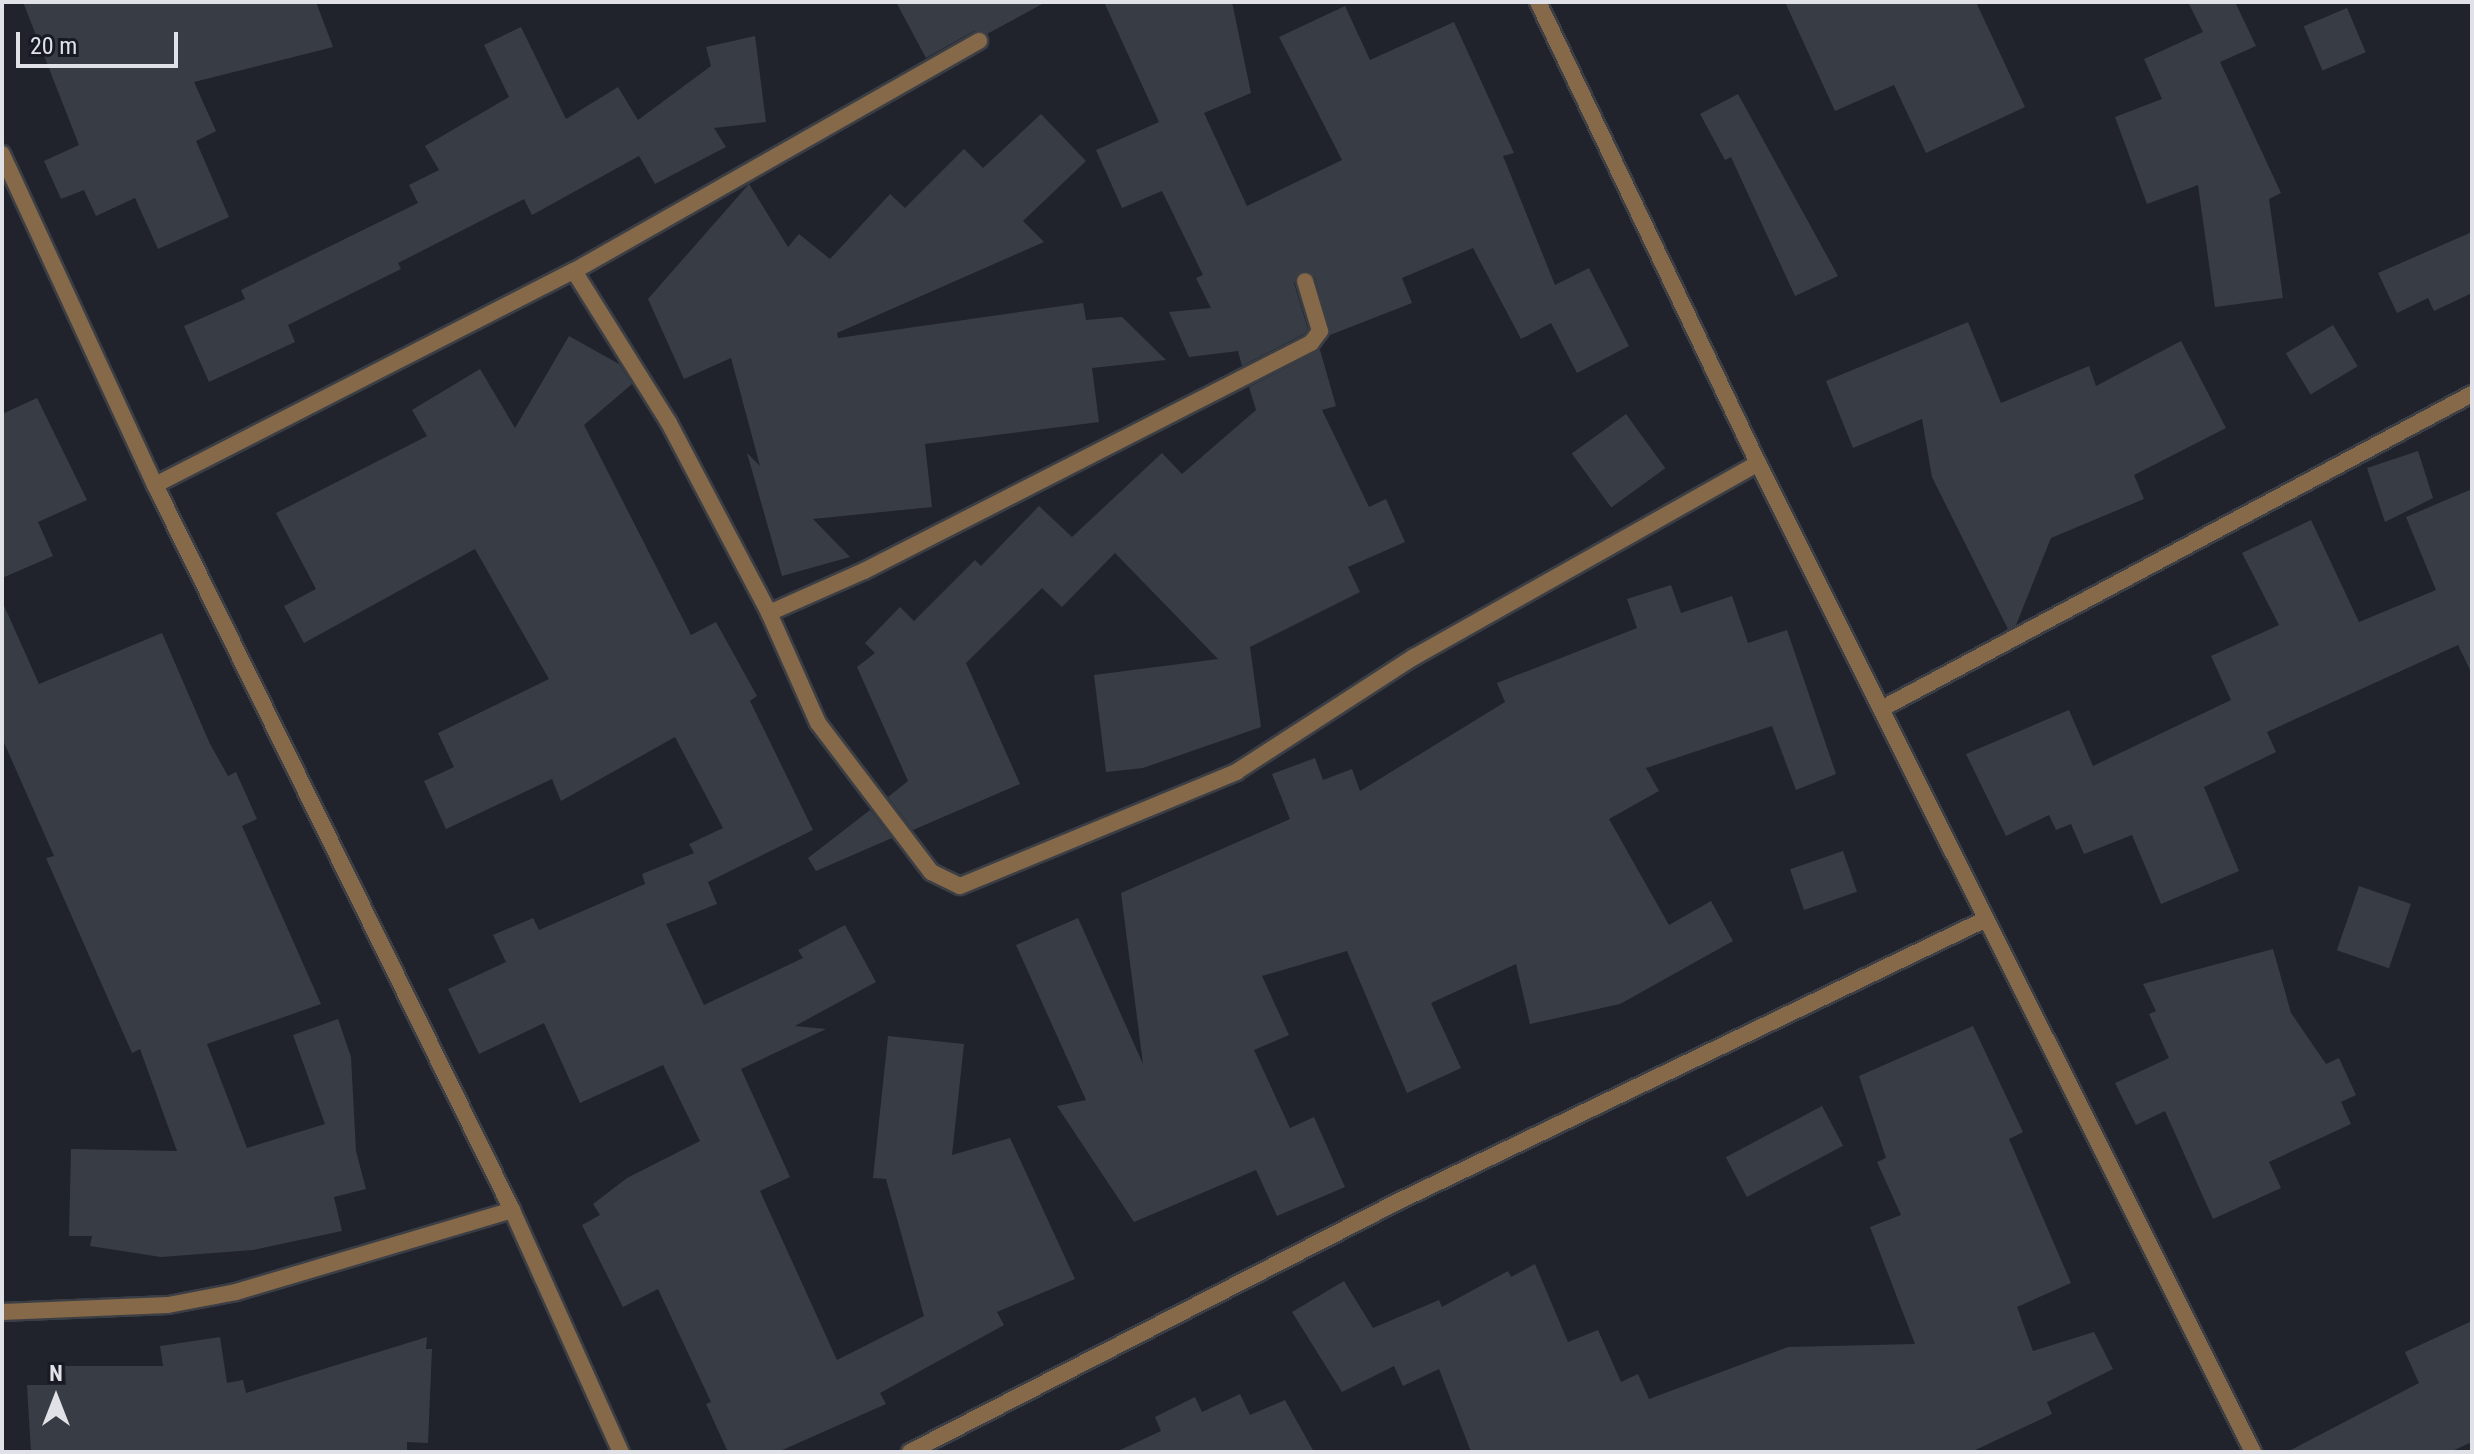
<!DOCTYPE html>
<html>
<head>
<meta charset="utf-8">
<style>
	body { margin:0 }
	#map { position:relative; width:2474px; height:1454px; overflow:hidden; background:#20232b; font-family:"Roboto Condensed",sans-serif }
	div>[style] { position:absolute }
	.building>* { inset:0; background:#383c44; transform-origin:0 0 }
	.roads { filter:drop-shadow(2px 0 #3b3e45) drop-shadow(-2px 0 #3b3e45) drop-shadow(0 2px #3b3e45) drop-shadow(0 -2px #3b3e45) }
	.street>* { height:16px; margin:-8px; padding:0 8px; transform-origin:8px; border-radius:8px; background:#856949 }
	span { translate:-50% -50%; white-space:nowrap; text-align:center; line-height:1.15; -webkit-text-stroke:6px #171a22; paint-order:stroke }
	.frame { position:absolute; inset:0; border:4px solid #e0e2e8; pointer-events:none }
	.north { position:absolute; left:16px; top:1358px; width:80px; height:80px; -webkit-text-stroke:6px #171a22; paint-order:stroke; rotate:0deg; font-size:22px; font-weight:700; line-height:32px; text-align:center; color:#e0e2e8 }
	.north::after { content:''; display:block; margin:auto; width:28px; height:36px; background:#e0e2e8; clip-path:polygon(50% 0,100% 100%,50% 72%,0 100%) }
	.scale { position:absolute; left:16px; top:32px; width:162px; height:36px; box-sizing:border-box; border:4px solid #e0e2e8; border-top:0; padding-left:10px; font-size:24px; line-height:28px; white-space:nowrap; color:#e0e2e8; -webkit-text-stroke:6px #171a22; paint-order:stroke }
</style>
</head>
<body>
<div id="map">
	<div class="building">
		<i style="clip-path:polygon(23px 2px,316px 2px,333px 47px,194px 82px,216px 131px,196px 141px,229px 217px,158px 249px,135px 198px,96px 216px,84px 190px,61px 199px,44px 161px,79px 145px)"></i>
		<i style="clip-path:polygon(896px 2px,1046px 2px,987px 34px,974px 31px,926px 58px)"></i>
		<i style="clip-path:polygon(1104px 2px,1232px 2px,1251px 93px,1204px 113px,1247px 206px,1342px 160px,1279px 37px,1345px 6px,1370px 60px,1454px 22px,1514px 153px,1503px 156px,1555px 285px,1589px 268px,1629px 346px,1577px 373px,1551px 323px,1521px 339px,1473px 248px,1402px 278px,1412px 303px,1330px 335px,1315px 277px,1301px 271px,1294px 283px,1308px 329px,1304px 334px,1242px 366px,1238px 351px,1189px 357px,1169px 312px,1211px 308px,1196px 278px,1203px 275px,1162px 191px,1122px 208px,1096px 150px,1159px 122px)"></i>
		<i style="clip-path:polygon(1785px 2px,1976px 2px,2025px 107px,1926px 153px,1894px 85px,1835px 111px)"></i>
		<i style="clip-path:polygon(2188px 2px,2235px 2px,2256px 46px,2220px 62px,2281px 193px,2269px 199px,2283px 298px,2215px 307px,2198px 185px,2147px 204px,2115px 117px,2162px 99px,2144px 59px,2203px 32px)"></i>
		<i style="left:2347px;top:8px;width:48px;height:47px;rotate:67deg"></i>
		<i style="clip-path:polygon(521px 27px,566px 119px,618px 87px,638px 120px,711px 66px,706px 47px,755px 36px,766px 122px,714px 128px,726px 147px,655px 184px,639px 156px,532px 215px,524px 199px,398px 263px,401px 269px,288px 325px,295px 342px,209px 382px,184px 326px,245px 299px,241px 290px,418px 203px,409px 185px,439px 170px,425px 146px,509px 97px,484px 45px)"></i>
		<i style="clip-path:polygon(1738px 94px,1838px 276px,1795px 296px,1731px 157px,1725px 160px,1700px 114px)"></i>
		<i style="clip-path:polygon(1041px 114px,1086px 161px,1023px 221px,1044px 242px,837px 333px,838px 338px,1083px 303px,1086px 320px,1122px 317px,1166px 360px,1092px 368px,1099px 422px,925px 444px,932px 507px,813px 519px,850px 557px,782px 576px,747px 453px,760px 466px,731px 358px,684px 379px,648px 299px,749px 184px,788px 247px,799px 234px,830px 259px,890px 194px,905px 208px,964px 149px,983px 168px)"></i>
		<i style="clip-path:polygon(2472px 232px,2472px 293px,2434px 311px,2428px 298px,2397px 313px,2378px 273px)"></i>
		<i style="clip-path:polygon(1968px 322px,2001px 403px,2089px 366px,2096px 386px,2181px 341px,2226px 428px,2134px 475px,2144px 499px,2051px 538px,2016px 625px,2008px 629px,1932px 477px,1922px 419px,1853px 448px,1826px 381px)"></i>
		<i style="left:2333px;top:325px;width:48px;height:55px;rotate:59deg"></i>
		<i style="clip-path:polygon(569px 336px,619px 364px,632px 384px,584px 425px,691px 635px,716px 622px,757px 696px,750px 701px,813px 830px,708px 882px,717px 904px,666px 924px,704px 1005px,803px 958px,798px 950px,845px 925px,876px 982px,795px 1026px,826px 1029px,741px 1069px,790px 1177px,760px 1191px,837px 1360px,924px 1316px,886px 1179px,873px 1178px,888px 1036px,964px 1044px,952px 1155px,1010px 1138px,1075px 1279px,997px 1312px,1004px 1325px,880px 1393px,886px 1404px,778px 1452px,728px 1452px,706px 1404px,711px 1402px,658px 1289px,623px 1307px,582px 1225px,600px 1215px,593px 1204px,627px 1178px,700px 1141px,663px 1065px,580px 1103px,544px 1023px,479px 1054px,448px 989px,506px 962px,493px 935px,533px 918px,539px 930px,645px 884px,642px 874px,694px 853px,689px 844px,723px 828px,675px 737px,561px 801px,552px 779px,446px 829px,424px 781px,454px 767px,438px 733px,549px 679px,475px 549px,304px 643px,284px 606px,316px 589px,276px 513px,427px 436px,412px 410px,480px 369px,515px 428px)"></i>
		<i style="clip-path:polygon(1320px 350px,1336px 406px,1322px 410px,1369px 507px,1386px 499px,1405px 542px,1348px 567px,1360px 592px,1250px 647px,1261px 727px,1143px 768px,1106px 772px,1094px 675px,1218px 659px,1115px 553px,1062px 607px,1042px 588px,966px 663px,1020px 784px,913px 830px,888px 797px,908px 781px,857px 667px,875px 653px,865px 643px,900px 607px,914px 621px,975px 560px,981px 566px,1039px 506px,1072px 537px,1162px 453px,1182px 474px,1256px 410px,1249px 387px)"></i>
		<i style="clip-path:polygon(37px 398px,87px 500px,38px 522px,53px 556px,2px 578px,2px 414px)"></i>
		<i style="left:1626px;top:414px;width:67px;height:67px;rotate:54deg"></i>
		<i style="clip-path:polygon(2418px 451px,2433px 498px,2385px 522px,2367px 468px)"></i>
		<i style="clip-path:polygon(2472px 489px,2472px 674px,2458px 645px,2267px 732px,2276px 752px,2204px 787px,2239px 871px,2161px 904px,2132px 835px,2084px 854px,2071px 824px,2056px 830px,2049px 815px,2006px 836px,1966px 754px,2069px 710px,2093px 766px,2231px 700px,2211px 656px,2279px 625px,2242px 553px,2311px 520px,2359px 622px,2436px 590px,2406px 517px)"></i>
		<i style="clip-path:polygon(1671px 585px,1681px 613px,1732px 596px,1748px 643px,1787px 630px,1836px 774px,1796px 790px,1772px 726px,1646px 768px,1659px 791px,1609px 819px,1669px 925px,1711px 901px,1733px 941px,1620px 1004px,1530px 1024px,1516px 964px,1431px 1003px,1461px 1068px,1407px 1093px,1347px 951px,1262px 976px,1289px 1035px,1254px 1050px,1290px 1128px,1314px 1117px,1345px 1187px,1277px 1216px,1256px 1170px,1134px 1222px,1057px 1106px,1086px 1100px,1016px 945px,1078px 918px,1143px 1064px,1121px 893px,1290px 819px,1272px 774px,1315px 758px,1323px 780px,1352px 769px,1360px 791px,1505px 702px,1497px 683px,1637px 628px,1627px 599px)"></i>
		<i style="clip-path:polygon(2px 601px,39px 684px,162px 633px,210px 744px,228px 776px,236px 772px,257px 819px,242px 826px,321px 1004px,207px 1044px,247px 1148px,325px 1124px,293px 1035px,338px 1019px,351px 1057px,356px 1151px,366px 1189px,334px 1197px,342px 1231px,253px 1250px,161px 1257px,90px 1246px,92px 1236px,69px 1236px,71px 1149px,177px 1151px,140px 1049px,132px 1053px,46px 858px,54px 856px,2px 738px)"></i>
		<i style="clip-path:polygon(870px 810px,892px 838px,816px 871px,808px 858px)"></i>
		<i style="left:1843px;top:851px;width:43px;height:56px;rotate:71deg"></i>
		<i style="left:2359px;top:886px;width:55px;height:68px;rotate:19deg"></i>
		<i style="clip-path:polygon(2273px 949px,2291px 1013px,2326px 1064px,2339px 1058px,2356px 1095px,2341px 1102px,2351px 1124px,2269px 1162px,2281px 1188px,2213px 1219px,2165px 1111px,2136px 1125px,2115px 1083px,2169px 1058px,2149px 1014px,2156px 1011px,2143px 984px)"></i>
		<i style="clip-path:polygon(1973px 1026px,2023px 1132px,2009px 1139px,2071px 1283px,2017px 1307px,2033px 1351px,2094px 1332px,2113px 1369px,2047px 1402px,2052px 1414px,1971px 1452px,1471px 1452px,1439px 1369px,1403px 1386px,1394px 1366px,1342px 1392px,1292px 1312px,1344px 1281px,1373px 1328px,1439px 1300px,1442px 1307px,1508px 1271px,1511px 1277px,1535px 1264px,1568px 1342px,1598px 1330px,1621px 1382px,1638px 1374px,1649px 1399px,1788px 1347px,1915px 1344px,1870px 1227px,1901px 1215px,1877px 1162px,1886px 1158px,1859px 1076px)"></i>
		<i style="left:1822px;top:1106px;width:45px;height:109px;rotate:62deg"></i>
		<i style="clip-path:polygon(2472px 1321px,2472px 1442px,2450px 1452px,2287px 1452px,2419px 1383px,2405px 1352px)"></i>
		<i style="clip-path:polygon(220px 1337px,227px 1383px,243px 1380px,246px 1393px,427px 1337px,426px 1349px,432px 1349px,428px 1443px,407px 1442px,407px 1452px,31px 1452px,27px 1385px,66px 1385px,65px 1366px,163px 1366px,160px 1346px)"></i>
		<i style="clip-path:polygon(1240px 1394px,1250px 1415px,1285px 1400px,1314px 1452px,1116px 1452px,1161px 1431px,1155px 1417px,1195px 1397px,1202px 1412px)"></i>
	</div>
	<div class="roads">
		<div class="street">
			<i style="left:1538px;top:2px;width:511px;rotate:64.49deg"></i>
			<i style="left:1758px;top:463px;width:1106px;rotate:63.41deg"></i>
			<i style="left:2px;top:154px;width:365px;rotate:65.2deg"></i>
			<i style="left:155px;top:485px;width:808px;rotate:63.78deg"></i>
			<i style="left:512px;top:1210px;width:265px;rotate:65.8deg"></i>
			<i style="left:574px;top:271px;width:179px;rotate:58deg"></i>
			<i style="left:669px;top:423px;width:215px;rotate:62.2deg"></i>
			<i style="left:769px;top:613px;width:120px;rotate:66deg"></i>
			<i style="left:818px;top:723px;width:187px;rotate:52.8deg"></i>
			<i style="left:931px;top:872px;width:32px;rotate:26deg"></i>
			<i style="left:960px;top:886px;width:299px;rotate:-22.4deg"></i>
			<i style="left:1236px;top:772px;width:212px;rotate:-32.9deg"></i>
			<i style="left:1414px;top:657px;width:395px;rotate:-29.4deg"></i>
			<i style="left:155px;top:485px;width:470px;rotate:-27.1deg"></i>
			<i style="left:574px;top:271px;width:466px;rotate:-29.6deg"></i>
			<i style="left:769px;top:613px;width:104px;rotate:-23.9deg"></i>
			<i style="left:864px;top:571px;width:502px;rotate:-27.02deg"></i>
			<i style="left:1311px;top:343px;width:15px;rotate:-53deg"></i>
			<i style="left:1320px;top:331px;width:52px;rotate:-106.7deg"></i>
			<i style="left:1881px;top:709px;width:670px;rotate:-28.06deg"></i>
			<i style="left:2px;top:1312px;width:166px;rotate:-2.4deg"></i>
			<i style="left:168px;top:1305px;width:69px;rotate:-10.8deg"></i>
			<i style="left:236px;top:1292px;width:288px;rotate:-16.5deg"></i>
			<i style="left:910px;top:1452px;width:547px;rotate:-27.17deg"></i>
			<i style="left:1397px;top:1202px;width:651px;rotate:-25.66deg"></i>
		</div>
	</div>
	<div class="frame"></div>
	<div class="north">N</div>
	<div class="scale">20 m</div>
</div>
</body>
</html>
